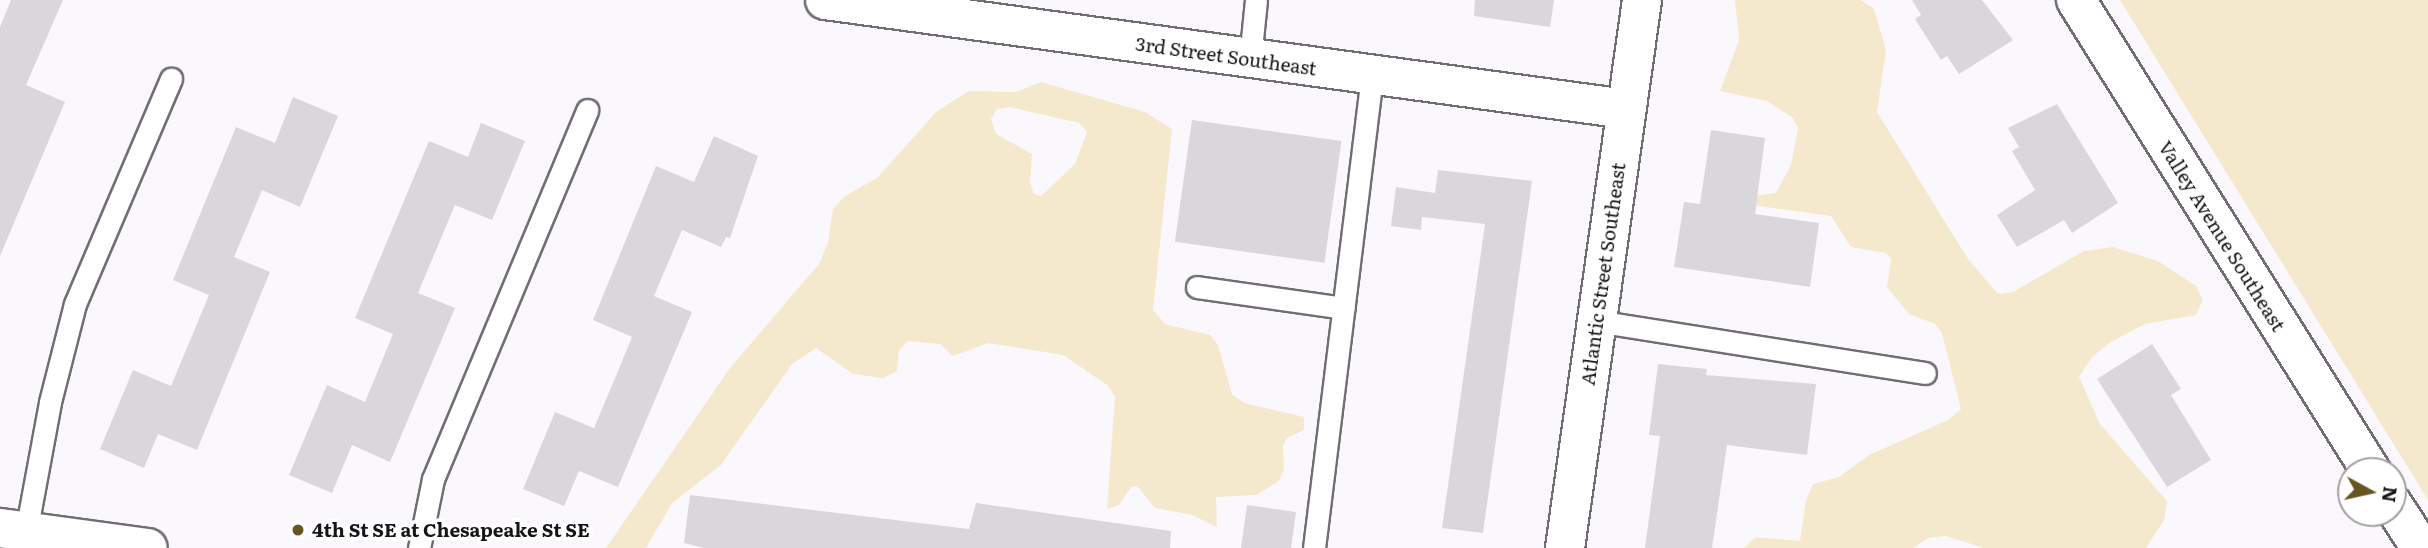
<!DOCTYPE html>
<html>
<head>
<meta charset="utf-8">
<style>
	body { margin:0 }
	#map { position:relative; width:2428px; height:548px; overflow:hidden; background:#fbf8fd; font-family:Literata,serif }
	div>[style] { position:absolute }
	.green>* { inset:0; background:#f4e9cc }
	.building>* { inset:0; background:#d9d7dc; transform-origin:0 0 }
	.roads { filter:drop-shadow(2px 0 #706e73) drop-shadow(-2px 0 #706e73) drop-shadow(0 2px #706e73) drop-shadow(0 -2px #706e73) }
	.lane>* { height:21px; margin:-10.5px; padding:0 10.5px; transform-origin:10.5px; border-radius:10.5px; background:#fff }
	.street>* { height:38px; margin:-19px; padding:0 19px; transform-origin:19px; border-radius:19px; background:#fff }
	.secondary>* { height:38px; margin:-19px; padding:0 19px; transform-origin:19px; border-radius:19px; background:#fff }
	.dots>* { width:19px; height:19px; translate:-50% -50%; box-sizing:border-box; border:4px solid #fff; border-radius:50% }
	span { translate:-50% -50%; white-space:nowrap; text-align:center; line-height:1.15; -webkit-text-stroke:7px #fff; paint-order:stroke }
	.street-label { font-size:19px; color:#151416 }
	.poi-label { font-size:19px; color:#151416; font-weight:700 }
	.left { translate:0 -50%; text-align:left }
	.north { position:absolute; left:2337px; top:457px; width:70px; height:70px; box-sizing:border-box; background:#fff; border:2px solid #a1a1a2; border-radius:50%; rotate:98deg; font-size:19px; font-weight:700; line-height:28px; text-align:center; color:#151416 }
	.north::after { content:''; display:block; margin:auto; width:24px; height:32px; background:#675522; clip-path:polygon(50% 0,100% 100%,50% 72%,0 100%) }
</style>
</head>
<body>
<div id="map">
	<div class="green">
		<i style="clip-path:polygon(1735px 0,1861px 0,1874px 9px,1886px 50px,1877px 112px,1968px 259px,1998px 294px,2013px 292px,2084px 251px,2113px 247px,2158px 261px,2196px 286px,2203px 300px,2196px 315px,2145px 324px,2111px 342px,2092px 357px,2079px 377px,2100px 424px,2167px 501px,2164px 520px,2146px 548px,1984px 548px,1946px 536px,1928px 538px,1913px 548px,1744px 548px,1756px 537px,1800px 541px,1806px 500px,1813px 484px,1839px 477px,1869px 455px,1948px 420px,1961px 409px,1942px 333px,1935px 324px,1909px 314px,1887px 287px,1891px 259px,1886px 253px,1851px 247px,1831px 216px,1752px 205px,1752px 199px,1759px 195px,1776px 193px,1791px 165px,1798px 128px,1793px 118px,1767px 101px,1720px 91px,1739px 40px)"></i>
		<i style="clip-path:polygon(2120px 0,2428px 0,2428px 500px)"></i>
		<i style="clip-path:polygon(evenodd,1041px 82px,1145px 112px,1172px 129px,1153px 310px,1165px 324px,1210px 335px,1218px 345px,1232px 394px,1244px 403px,1304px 417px,1304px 430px,1287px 438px,1283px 446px,1284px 470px,1278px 482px,1256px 495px,1216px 497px,1217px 527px,1192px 515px,1155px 508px,1137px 486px,1131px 487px,1119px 505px,1107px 509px,1115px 396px,1107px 385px,1063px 355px,988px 343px,953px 356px,940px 344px,908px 341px,899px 350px,897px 371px,883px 378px,853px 374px,816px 348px,792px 364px,721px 465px,672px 503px,646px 548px,606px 548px,730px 368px,819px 264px,828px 243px,833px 209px,845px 196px,877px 178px,937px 111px,969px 91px,1016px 92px,1041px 82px,1009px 107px,1079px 123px,1087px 132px,1075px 164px,1041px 196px,1034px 194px,1030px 183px,1032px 154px,996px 134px,991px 119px,997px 109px,1009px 107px)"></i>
	</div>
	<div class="building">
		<i style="clip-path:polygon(11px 0,63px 0,26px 85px,65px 102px,0 256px,0 27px)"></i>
		<i style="clip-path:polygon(1475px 0,1554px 0,1550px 27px,1474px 16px)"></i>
		<i style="clip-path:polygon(1912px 0,1982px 0,2013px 40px,1959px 74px,1947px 56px,1941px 60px,1915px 19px,1921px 15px)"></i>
		<i style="clip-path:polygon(293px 97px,338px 116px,300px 207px,262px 190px,248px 224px,234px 257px,270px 272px,197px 450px,158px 434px,144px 468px,100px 449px,133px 370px,171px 386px,209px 295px,173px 280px,236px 127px,275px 143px)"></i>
		<i style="clip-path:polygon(2057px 104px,2118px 203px,2072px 233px,2064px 220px,2017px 247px,1997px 215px,2035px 190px,2012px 151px,2019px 147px,2008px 128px)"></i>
		<i style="left:1192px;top:120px;width:151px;height:123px;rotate:8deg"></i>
		<i style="clip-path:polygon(481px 123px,525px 141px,492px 220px,455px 205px,418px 293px,455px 308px,390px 462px,352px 445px,332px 493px,289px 475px,327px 385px,365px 402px,393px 334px,355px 318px,429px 141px,468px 157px)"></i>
		<i style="clip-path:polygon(1711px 130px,1765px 138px,1755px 214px,1819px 223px,1810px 287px,1674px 267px,1684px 202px,1700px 204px)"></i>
		<i style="clip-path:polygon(714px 136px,758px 156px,730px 238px,726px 237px,721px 247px,682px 230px,654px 296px,692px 312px,618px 487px,579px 471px,564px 506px,523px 489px,555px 412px,594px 428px,613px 383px,632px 337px,593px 320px,656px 166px,694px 182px)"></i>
		<i style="clip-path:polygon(1438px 170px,1532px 181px,1483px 533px,1442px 528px,1485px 224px,1422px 217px,1421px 230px,1391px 226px,1396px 187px,1435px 193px)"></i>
		<i style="clip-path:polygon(2152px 344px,2181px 389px,2171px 395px,2211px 460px,2167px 487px,2097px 379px)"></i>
		<i style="clip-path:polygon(1658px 364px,1707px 369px,1706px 375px,1816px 384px,1807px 455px,1727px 445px,1712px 548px,1645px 548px,1660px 436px,1649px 435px)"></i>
		<i style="clip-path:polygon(690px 495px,969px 529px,976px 503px,1171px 531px,1170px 548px,704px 548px,684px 543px)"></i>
		<i style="clip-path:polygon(1247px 505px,1296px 512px,1291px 548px,1241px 548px)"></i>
	</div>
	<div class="roads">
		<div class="lane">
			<i style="left:1250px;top:59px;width:59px;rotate:-84.2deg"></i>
			<i style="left:1197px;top:287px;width:148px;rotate:8.1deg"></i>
			<i style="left:1596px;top:321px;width:333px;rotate:9deg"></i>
			<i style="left:26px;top:532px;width:132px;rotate:-79.5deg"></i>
			<i style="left:50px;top:402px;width:101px;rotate:-75.7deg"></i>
			<i style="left:75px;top:304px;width:245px;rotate:-66.9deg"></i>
			<i style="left:419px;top:548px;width:70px;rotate:-78.5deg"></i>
			<i style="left:433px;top:479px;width:400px;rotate:-67.3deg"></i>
			<i style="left:1314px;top:548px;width:476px;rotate:-83deg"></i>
		</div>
		<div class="street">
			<i style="left:825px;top:0;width:808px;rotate:7.75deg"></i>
		</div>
		<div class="secondary">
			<i style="left:2076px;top:0;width:556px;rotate:57.94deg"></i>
			<i style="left:2393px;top:505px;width:51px;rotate:56.9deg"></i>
			<i style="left:0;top:528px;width:149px;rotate:7.7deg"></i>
			<i style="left:1565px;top:548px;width:553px;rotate:-82deg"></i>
		</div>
	</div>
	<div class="dots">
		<i style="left:298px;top:530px;background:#675522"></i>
	</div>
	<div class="street-label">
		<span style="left:1226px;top:56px;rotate:8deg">3rd Street Southeast</span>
		<span style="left:2222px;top:236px;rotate:58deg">Valley Avenue Southeast</span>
		<span style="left:1603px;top:274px;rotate:-82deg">Atlantic Street Southeast</span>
	</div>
	<div class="poi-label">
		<span class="left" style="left:312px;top:530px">4th St SE at Chesapeake St SE</span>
	</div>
	<div class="north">N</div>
</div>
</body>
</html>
